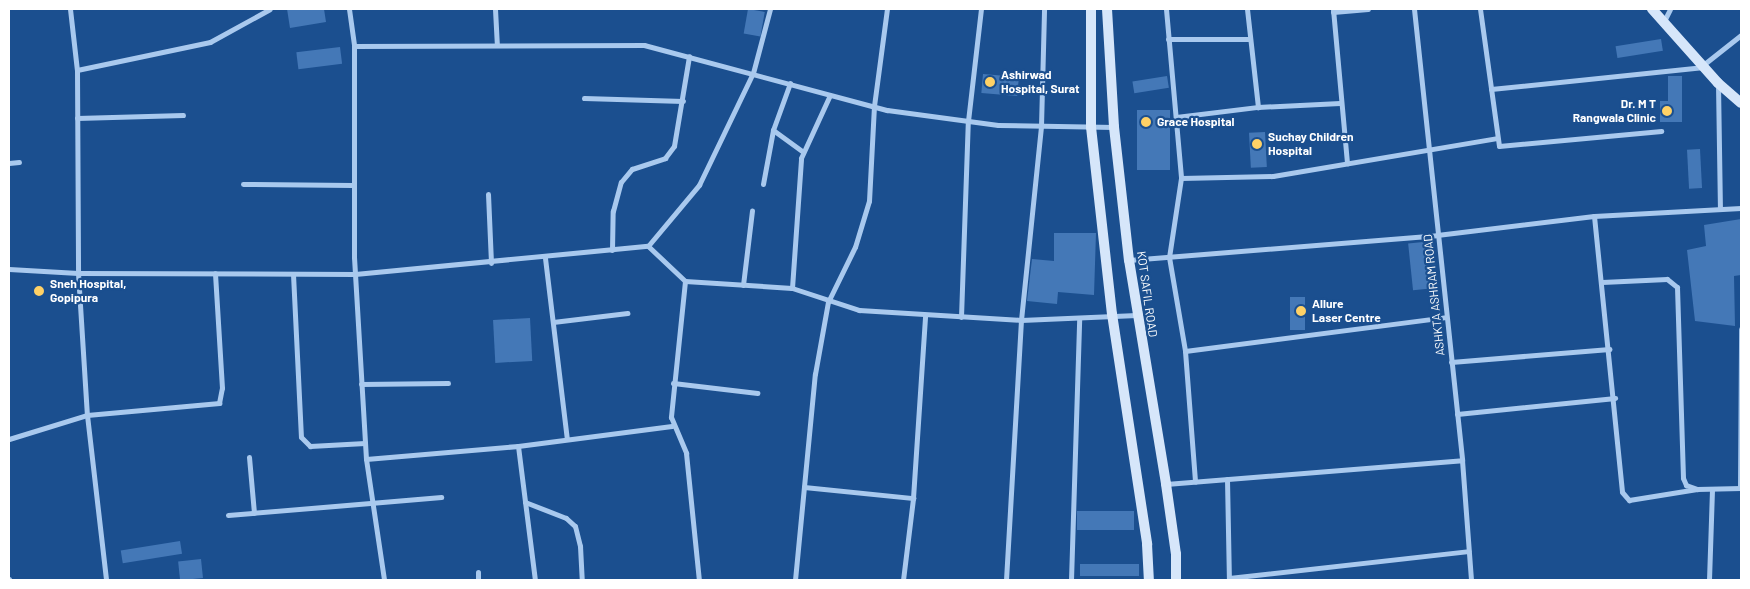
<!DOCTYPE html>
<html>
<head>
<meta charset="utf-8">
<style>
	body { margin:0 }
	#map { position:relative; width:1750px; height:589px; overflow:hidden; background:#1b4f8f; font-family:Barlow,sans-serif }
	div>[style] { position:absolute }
	.building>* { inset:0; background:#4478b7; transform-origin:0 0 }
	.street>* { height:5px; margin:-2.5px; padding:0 2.5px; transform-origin:2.5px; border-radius:2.5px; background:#a9c9ee }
	.secondary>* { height:10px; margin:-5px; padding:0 5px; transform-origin:5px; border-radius:5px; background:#d6e6fa }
	.dots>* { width:14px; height:14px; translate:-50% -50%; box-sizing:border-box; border:2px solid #1b4f8f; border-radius:50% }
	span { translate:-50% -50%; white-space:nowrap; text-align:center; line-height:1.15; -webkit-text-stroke:4.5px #1b4f8f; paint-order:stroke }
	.poi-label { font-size:12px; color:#fff; font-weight:700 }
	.left { translate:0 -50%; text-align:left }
	.right { translate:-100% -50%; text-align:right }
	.street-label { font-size:12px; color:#fff }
	.frame { position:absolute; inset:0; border:10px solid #fff; pointer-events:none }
</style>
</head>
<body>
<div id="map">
	<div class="building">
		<i style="clip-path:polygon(287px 9px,324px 9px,326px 22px,290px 28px)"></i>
		<i style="left:748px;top:9px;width:17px;height:25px;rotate:10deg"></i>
		<i style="left:1661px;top:39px;width:12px;height:46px;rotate:81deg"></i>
		<i style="left:340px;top:47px;width:17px;height:44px;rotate:83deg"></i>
		<i style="left:983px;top:74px;width:36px;height:19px;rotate:5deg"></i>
		<i style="left:1167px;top:76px;width:12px;height:35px;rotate:81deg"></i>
		<i style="clip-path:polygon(1668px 76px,1682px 76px,1682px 122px,1660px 122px,1660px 101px,1668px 101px)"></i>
		<i style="left:1137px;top:110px;width:33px;height:60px"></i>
		<i style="left:1265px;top:132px;width:35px;height:16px;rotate:87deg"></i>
		<i style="left:1700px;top:149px;width:39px;height:13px;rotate:87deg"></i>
		<i style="clip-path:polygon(1741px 219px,1741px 275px,1734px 276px,1735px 326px,1695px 321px,1687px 250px,1706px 246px,1704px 225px)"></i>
		<i style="clip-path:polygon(1054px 233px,1096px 233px,1094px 295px,1058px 292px,1057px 304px,1027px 301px,1032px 259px,1054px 261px)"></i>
		<i style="left:1433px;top:241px;width:47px;height:25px;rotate:84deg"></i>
		<i style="left:1290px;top:297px;width:15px;height:33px"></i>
		<i style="left:530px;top:318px;width:43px;height:37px;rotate:87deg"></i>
		<i style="left:1134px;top:511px;width:19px;height:57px;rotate:90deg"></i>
		<i style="left:180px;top:541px;width:13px;height:60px;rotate:81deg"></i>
		<i style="left:201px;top:559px;width:19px;height:23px;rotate:84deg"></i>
		<i style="left:1080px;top:564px;width:59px;height:12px"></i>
	</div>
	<div class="street">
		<i style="left:70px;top:9px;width:61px;rotate:83.5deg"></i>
		<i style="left:77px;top:70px;width:203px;rotate:89.7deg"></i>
		<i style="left:78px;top:273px;width:142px;rotate:86.4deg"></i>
		<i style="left:87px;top:415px;width:166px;rotate:83.4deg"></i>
		<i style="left:349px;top:9px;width:37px;rotate:82deg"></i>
		<i style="left:354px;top:46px;width:211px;rotate:90deg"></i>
		<i style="left:354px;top:257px;width:202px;rotate:86.6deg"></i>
		<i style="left:366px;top:459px;width:122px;rotate:81.5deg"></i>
		<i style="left:495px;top:9px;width:35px;rotate:87deg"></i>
		<i style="left:1166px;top:9px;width:170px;rotate:84.9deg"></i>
		<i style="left:1181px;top:178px;width:80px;rotate:98.6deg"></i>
		<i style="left:1169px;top:257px;width:95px;rotate:80.3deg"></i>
		<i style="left:1185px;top:351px;width:131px;rotate:85.6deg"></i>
		<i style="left:1247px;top:9px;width:99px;rotate:83.6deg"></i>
		<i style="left:1333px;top:9px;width:155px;rotate:84.8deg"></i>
		<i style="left:1414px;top:9px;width:454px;rotate:83.9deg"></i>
		<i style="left:1462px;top:460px;width:120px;rotate:85.7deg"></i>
		<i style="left:1480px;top:9px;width:138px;rotate:82.1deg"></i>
		<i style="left:1499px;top:146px;width:163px;rotate:-5.3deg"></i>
		<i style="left:1333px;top:12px;width:35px;rotate:-5deg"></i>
		<i style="left:1664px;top:21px;width:13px;rotate:-63deg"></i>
		<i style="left:1168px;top:39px;width:82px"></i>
		<i style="left:354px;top:46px;width:290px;rotate:-0.2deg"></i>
		<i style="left:644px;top:45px;width:252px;rotate:15deg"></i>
		<i style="left:887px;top:110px;width:112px;rotate:7.7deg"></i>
		<i style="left:998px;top:125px;width:116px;rotate:1deg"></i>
		<i style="left:1703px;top:65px;width:48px;rotate:-38.3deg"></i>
		<i style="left:77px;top:70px;width:136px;rotate:-11.9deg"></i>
		<i style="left:210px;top:42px;width:68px;rotate:-28.8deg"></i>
		<i style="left:1718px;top:84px;width:125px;rotate:89.1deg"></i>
		<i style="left:1491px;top:89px;width:214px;rotate:-5.9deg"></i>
		<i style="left:584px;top:98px;width:99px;rotate:1.7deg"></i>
		<i style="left:1176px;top:117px;width:83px;rotate:-7deg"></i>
		<i style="left:1258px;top:107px;width:82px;rotate:-2.8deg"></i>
		<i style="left:77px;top:118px;width:106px;rotate:-1.6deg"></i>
		<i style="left:773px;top:130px;width:37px;rotate:36deg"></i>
		<i style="left:9px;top:163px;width:10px;rotate:-6deg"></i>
		<i style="left:1181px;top:178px;width:92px;rotate:-1.2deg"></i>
		<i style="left:1273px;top:176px;width:227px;rotate:-9.6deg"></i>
		<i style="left:243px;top:184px;width:109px;rotate:0.5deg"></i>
		<i style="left:763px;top:184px;width:55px;rotate:-79.5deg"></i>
		<i style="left:773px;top:130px;width:50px;rotate:-70.1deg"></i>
		<i style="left:488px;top:194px;width:69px;rotate:87.5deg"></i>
		<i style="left:1594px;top:216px;width:277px;rotate:84.2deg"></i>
		<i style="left:1622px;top:492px;width:11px;rotate:49deg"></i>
		<i style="left:1629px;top:500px;width:69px;rotate:-9.2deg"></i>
		<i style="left:648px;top:246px;width:51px;rotate:43.4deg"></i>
		<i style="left:685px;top:281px;width:107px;rotate:3.7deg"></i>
		<i style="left:792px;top:288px;width:71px;rotate:18.2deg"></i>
		<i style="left:859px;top:310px;width:162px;rotate:3.5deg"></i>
		<i style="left:1021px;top:320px;width:116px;rotate:-2.5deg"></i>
		<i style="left:612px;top:250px;width:39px;rotate:-89deg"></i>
		<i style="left:613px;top:211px;width:30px;rotate:-75deg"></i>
		<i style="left:621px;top:182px;width:17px;rotate:-50deg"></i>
		<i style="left:632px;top:169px;width:35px;rotate:-18deg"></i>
		<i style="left:665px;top:158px;width:15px;rotate:-53deg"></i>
		<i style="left:674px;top:146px;width:91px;rotate:-80.5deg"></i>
		<i style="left:545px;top:258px;width:182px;rotate:83.1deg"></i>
		<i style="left:1129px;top:260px;width:309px;rotate:-4.6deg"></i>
		<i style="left:1437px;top:235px;width:158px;rotate:-6.9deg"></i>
		<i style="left:1594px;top:216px;width:147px;rotate:-3.1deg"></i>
		<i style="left:9px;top:269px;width:69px;rotate:3.3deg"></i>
		<i style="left:78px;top:273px;width:277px;rotate:0.2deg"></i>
		<i style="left:355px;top:274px;width:294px;rotate:-5.5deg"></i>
		<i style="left:648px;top:246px;width:80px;rotate:-50.1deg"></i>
		<i style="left:699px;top:185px;width:124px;rotate:-64.3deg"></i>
		<i style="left:753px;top:73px;width:66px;rotate:-75.1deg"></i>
		<i style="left:293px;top:274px;width:163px;rotate:87.2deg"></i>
		<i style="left:301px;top:437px;width:13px;rotate:45deg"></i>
		<i style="left:310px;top:446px;width:55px;rotate:-3.1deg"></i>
		<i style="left:685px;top:281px;width:137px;rotate:95.9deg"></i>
		<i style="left:671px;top:417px;width:39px;rotate:67deg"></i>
		<i style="left:686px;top:453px;width:128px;rotate:84.2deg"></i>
		<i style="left:1602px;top:282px;width:65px;rotate:-2.6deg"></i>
		<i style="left:1667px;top:279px;width:13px;rotate:39deg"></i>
		<i style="left:1677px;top:287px;width:191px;rotate:88.2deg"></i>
		<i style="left:1683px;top:478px;width:8px;rotate:67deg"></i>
		<i style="left:1686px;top:485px;width:12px;rotate:20deg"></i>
		<i style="left:1697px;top:489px;width:44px;rotate:-1.3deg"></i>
		<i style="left:743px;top:285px;width:75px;rotate:-83.1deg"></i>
		<i style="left:792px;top:288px;width:130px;rotate:-86deg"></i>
		<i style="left:801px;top:158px;width:69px;rotate:-65.3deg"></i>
		<i style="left:961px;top:317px;width:196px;rotate:-88deg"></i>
		<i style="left:968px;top:121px;width:113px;rotate:-83.4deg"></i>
		<i style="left:553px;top:322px;width:75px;rotate:-6.9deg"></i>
		<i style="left:1185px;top:351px;width:263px;rotate:-7.4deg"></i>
		<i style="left:1451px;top:362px;width:159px;rotate:-4.7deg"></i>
		<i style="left:673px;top:383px;width:85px;rotate:6.8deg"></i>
		<i style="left:361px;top:384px;width:87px;rotate:-0.7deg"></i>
		<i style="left:1457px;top:414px;width:159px;rotate:-5.8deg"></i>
		<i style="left:9px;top:439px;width:82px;rotate:-17.1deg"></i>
		<i style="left:87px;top:415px;width:133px;rotate:-5.2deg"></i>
		<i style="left:219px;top:403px;width:15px;rotate:-79deg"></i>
		<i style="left:222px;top:388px;width:115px;rotate:-93.5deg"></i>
		<i style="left:518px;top:446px;width:135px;rotate:82.8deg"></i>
		<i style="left:249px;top:457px;width:56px;rotate:84.9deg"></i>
		<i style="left:366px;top:459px;width:153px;rotate:-4.9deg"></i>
		<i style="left:518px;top:446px;width:155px;rotate:-7.4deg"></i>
		<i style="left:1227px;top:479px;width:101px;rotate:88.9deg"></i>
		<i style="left:1166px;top:484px;width:297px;rotate:-4.6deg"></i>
		<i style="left:804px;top:487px;width:110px;rotate:5.8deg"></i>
		<i style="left:1740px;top:488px;width:159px;rotate:-89.6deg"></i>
		<i style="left:525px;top:502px;width:44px;rotate:21.3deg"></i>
		<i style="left:566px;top:518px;width:12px;rotate:42deg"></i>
		<i style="left:575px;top:526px;width:21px;rotate:76deg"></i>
		<i style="left:580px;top:546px;width:34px;rotate:87deg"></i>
		<i style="left:228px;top:515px;width:214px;rotate:-4.8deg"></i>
		<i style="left:478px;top:572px;width:8px;rotate:90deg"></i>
		<i style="left:1229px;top:578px;width:241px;rotate:-6.4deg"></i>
		<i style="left:9px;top:579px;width:1px;rotate:90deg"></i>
		<i style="left:795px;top:580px;width:207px;rotate:-84.5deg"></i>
		<i style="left:815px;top:374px;width:73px;rotate:-79.8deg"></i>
		<i style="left:828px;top:302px;width:61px;rotate:-63.9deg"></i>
		<i style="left:855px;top:247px;width:48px;rotate:-73.1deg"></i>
		<i style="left:869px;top:201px;width:95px;rotate:-87deg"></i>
		<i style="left:874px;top:106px;width:98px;rotate:-82.4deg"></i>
		<i style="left:903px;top:580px;width:83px;rotate:-83deg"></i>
		<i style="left:913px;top:498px;width:183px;rotate:-86.2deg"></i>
		<i style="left:1006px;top:580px;width:260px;rotate:-86.7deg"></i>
		<i style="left:1021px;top:320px;width:195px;rotate:-84.1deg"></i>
		<i style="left:1041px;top:126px;width:117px;rotate:-88.5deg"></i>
		<i style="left:1071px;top:580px;width:261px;rotate:-88.2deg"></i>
		<i style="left:1709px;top:580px;width:91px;rotate:-88.1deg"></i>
	</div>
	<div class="secondary">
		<i style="left:1091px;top:9px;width:118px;rotate:90deg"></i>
		<i style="left:1091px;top:127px;width:188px;rotate:83.6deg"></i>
		<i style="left:1112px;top:314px;width:233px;rotate:81.3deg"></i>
		<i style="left:1147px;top:544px;width:36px;rotate:87deg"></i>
		<i style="left:1107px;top:9px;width:118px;rotate:86.6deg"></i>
		<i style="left:1114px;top:127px;width:134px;rotate:83.6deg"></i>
		<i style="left:1129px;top:260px;width:227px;rotate:80.6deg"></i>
		<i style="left:1166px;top:484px;width:71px;rotate:81.9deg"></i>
		<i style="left:1176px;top:554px;width:26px;rotate:90deg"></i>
		<i style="left:1652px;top:9px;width:99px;rotate:48.3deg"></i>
		<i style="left:1718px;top:83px;width:30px;rotate:41deg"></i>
	</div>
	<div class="dots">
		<i style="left:990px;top:82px;background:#ffd166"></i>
		<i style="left:1667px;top:111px;background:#ffd166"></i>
		<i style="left:1146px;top:122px;background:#ffd166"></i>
		<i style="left:1257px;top:144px;background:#ffd166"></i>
		<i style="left:39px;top:291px;background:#ffd166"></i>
		<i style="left:1301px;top:311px;background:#ffd166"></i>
	</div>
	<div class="poi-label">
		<span class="left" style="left:1001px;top:82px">Ashirwad<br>Hospital, Surat</span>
		<span class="right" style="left:1656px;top:111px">Dr. M T<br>Rangwala Clinic</span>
		<span class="left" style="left:1157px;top:122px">Grace Hospital</span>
		<span class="left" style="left:1268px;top:144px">Suchay Children<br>Hospital</span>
		<span class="left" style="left:50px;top:291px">Sneh Hospital,<br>Gopipura</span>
		<span class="left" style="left:1312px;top:311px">Allure<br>Laser Centre</span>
	</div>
	<div class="street-label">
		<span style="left:1147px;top:294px;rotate:82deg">KOT SAFIL ROAD</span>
		<span style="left:1434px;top:295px;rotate:-96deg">ASHKTA ASHRAM ROAD</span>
	</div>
	<div class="frame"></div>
</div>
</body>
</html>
